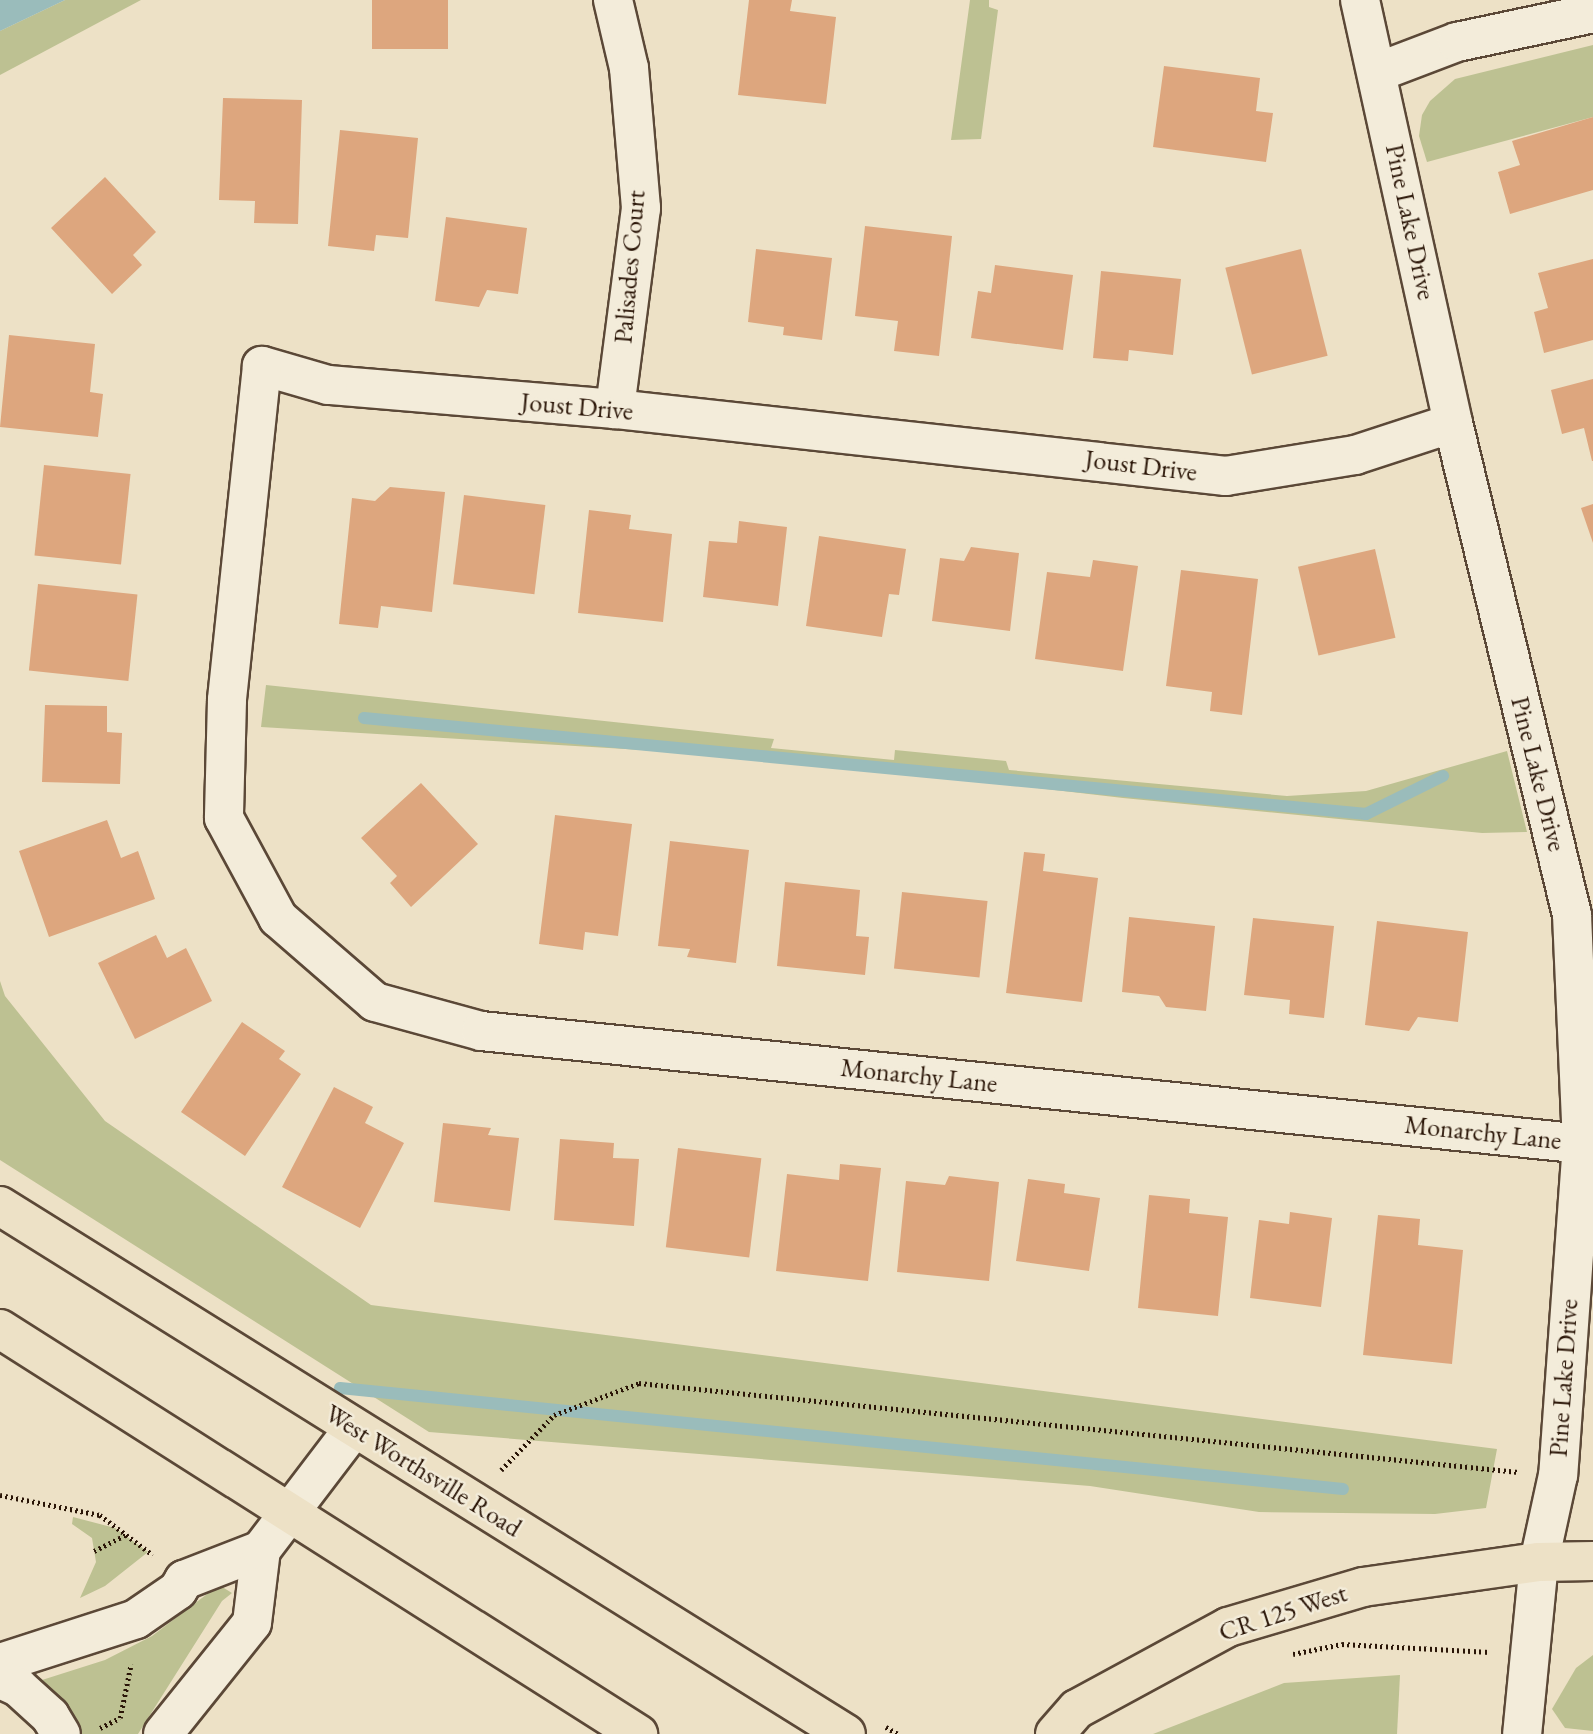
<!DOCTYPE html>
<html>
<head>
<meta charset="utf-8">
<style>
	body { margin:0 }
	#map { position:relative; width:1593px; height:1734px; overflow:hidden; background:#ede1c6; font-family:"EB Garamond",serif }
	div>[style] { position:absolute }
	.green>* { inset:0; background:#bdc192 }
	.water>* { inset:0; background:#9abcbb }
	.stream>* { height:12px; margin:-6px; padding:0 6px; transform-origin:6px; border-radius:6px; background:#9abcbb }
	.building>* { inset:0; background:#dda67e; transform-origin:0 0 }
	.path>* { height:4.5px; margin-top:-2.25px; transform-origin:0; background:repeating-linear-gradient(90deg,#2a1507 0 2px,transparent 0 5.5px) }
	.roads { filter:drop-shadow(2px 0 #5b4837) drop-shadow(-2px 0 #5b4837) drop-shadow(0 2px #5b4837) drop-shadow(0 -2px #5b4837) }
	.minor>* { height:38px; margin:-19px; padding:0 19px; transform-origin:19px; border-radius:19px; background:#f3ecda }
	.major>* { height:38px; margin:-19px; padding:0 19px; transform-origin:19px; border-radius:19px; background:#ede1c6 }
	span { translate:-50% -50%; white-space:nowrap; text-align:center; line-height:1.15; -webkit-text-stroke:5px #f3ecda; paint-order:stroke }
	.street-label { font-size:26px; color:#2a1507 }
</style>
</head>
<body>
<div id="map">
	<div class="green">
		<i style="clip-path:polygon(65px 0,141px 0,0 75px,0 31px)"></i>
		<i style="clip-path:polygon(970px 0,989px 0,989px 7px,998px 10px,981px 139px,951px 140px)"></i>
		<i style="clip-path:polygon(1593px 45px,1593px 117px,1427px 162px,1419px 136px,1422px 115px,1430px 101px,1455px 79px)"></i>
		<i style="clip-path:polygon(266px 685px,774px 739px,771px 748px,894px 760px,895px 750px,1006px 761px,1009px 770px,1287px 796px,1366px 791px,1507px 751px,1527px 832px,1482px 833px,1123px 798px,792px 759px,261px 727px)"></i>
		<i style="clip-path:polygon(0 981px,5px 996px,105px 1121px,371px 1305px,1497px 1449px,1486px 1508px,1435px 1514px,1259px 1512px,1090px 1486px,429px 1432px,0 1160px)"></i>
		<i style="clip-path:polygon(73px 1517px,115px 1528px,148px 1552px,105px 1586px,80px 1598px,96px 1562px,92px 1538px,72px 1524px)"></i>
		<i style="clip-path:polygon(219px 1585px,232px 1593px,222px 1601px,138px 1734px,67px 1734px,68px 1711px,42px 1680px,105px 1660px,152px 1636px)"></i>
		<i style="clip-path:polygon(1593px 1655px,1593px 1731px,1565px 1728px,1552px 1709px,1576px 1668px)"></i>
		<i style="clip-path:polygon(1400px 1675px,1397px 1734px,1153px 1734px,1284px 1683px)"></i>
	</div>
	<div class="water">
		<i style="clip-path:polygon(0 0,65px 0,0 31px)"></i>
	</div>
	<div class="stream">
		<i style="left:364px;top:718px;width:1007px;rotate:5.47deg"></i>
		<i style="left:1366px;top:814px;width:86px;rotate:-26.3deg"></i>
		<i style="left:340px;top:1388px;width:1008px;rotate:5.75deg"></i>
	</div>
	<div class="building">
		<i style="left:372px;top:0;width:76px;height:49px"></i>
		<i style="clip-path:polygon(749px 0,792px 0,790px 11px,836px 17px,826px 104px,738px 95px)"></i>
		<i style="clip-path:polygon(1164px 66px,1260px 78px,1256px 111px,1273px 113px,1266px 162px,1153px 147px)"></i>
		<i style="clip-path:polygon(223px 98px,302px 100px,298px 224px,254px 223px,255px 201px,219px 200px)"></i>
		<i style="clip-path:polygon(1593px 117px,1593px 190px,1510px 214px,1498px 172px,1520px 165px,1512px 141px)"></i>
		<i style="clip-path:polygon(340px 130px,418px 138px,408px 238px,376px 235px,374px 251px,328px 246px)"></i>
		<i style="clip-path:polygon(105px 177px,156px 232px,133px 255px,142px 265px,112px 294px,51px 228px)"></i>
		<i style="clip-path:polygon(446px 217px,527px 228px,518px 294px,487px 290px,479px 307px,435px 301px)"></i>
		<i style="clip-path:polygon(865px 226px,952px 236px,939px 356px,894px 351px,898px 321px,855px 316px)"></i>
		<i style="clip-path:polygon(756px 249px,832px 258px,822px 340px,783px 335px,784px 327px,748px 322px)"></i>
		<i style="left:1301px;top:249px;width:110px;height:78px;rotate:76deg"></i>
		<i style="clip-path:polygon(1593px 259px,1593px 340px,1544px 353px,1534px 312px,1548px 308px,1538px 273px)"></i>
		<i style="clip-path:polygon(995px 265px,1073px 275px,1063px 350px,971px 338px,978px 291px,991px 293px)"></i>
		<i style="clip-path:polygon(1101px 271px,1181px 279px,1173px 355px,1129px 350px,1128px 361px,1093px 358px)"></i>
		<i style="clip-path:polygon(9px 335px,95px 344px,90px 392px,103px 394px,98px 437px,0 427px)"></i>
		<i style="clip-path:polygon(1593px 379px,1593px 461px,1592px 461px,1584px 428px,1562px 434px,1551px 390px)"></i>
		<i style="left:44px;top:465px;width:87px;height:91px;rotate:6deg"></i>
		<i style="clip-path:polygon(390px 487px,445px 492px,432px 612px,381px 606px,378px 628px,339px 624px,352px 498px,375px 501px)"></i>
		<i style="left:464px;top:495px;width:82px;height:90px;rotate:7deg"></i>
		<i style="clip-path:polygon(1593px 504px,1593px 543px,1581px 508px)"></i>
		<i style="clip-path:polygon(589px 510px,631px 515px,629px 529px,672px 534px,663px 622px,578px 613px)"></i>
		<i style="clip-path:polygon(739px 521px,787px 527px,778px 606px,703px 597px,709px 541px,737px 543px)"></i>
		<i style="clip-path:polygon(819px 536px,906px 549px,899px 595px,889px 594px,882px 637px,806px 626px)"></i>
		<i style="clip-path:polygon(971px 547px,1019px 553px,1010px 631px,932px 621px,940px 558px,964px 561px)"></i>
		<i style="left:1375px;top:549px;width:91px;height:79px;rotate:77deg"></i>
		<i style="clip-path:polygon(1093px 560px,1138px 566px,1123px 671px,1035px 659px,1047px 572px,1090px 577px)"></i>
		<i style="clip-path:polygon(1181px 570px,1258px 579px,1242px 715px,1210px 711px,1212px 692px,1166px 686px)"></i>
		<i style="left:38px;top:584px;width:100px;height:87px;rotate:6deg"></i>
		<i style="clip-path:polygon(45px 705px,107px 706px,107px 732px,122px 733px,120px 784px,42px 782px)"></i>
		<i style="clip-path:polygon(421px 783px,478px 844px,411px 907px,390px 883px,397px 876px,361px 838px)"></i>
		<i style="clip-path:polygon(555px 815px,632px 824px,618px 936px,585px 932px,583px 950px,539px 944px)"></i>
		<i style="clip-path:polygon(107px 820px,121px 858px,138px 851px,155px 899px,49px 937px,19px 851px)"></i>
		<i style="clip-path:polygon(670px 841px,749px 850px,736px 963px,687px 957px,690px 949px,658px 946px)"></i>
		<i style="clip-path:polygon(1024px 852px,1045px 854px,1043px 871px,1098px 878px,1082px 1002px,1006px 993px)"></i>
		<i style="clip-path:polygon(785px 882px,860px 890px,856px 936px,869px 937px,865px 975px,777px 966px)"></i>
		<i style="left:902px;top:892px;width:86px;height:77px;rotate:6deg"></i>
		<i style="clip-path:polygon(1129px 917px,1215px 926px,1206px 1011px,1166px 1007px,1159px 996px,1122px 992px)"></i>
		<i style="clip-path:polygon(1253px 918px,1334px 926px,1324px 1018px,1289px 1014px,1290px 1000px,1244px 995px)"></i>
		<i style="clip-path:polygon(1377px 921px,1468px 932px,1458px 1022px,1418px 1017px,1409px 1031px,1365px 1025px)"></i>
		<i style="clip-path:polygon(156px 935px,167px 958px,186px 948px,212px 1001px,135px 1039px,98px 963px)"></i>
		<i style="clip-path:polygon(242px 1022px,285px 1051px,279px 1059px,301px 1074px,245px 1156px,181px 1112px)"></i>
		<i style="clip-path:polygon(334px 1087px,373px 1107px,365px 1123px,404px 1143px,360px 1228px,282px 1187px)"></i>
		<i style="clip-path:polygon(443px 1123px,491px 1128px,488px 1135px,519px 1138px,510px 1211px,434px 1202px)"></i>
		<i style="clip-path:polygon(560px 1139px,614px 1143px,613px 1158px,639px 1159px,634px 1226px,554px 1220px)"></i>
		<i style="left:678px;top:1148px;width:84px;height:100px;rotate:7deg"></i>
		<i style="clip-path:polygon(840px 1164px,881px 1168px,868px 1281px,776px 1271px,787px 1174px,839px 1180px)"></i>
		<i style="clip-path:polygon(949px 1176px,999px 1182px,989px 1281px,897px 1272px,906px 1181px,945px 1185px)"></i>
		<i style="clip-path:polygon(1028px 1179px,1065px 1184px,1064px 1193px,1100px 1198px,1089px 1271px,1016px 1261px)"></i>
		<i style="clip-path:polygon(1149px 1195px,1190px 1199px,1189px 1213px,1228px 1217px,1218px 1316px,1138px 1308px)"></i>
		<i style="clip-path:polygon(1290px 1212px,1332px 1218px,1321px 1307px,1250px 1298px,1259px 1220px,1289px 1224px)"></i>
		<i style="clip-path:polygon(1378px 1215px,1420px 1219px,1418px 1245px,1463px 1250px,1452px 1364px,1363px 1355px)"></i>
	</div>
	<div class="path">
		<i style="left:501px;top:1470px;width:76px;rotate:-46.1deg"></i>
		<i style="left:554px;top:1415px;width:91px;rotate:-20.6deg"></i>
		<i style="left:639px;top:1383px;width:884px;rotate:5.78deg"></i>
		<i style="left:0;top:1495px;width:102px;rotate:11.3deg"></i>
		<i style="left:100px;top:1515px;width:66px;rotate:37deg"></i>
		<i style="left:94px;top:1551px;width:36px;rotate:-27deg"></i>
		<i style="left:1293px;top:1654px;width:50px;rotate:-11.5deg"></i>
		<i style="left:1342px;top:1644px;width:148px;rotate:3.1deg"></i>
		<i style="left:120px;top:1718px;width:55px;rotate:-78.5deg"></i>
		<i style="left:886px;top:1727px;width:14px;rotate:30deg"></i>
		<i style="left:100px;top:1728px;width:22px;rotate:-27deg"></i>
	</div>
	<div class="roads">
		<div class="minor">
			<i style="left:613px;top:0;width:70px;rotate:76.8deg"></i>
			<i style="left:629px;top:68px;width:141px;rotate:85.1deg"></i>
			<i style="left:641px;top:208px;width:203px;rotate:97.4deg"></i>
			<i style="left:1360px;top:0;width:433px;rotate:77.6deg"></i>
			<i style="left:1453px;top:423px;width:506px;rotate:76.4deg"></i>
			<i style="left:1572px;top:915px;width:228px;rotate:87.5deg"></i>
			<i style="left:1582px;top:1143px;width:333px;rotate:94.1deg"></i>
			<i style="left:1558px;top:1475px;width:89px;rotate:102.3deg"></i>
			<i style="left:1539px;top:1562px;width:173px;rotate:95.6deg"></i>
			<i style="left:1378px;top:72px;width:85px;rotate:-20.8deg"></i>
			<i style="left:1457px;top:42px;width:139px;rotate:-12deg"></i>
			<i style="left:1453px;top:423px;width:103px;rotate:161.9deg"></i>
			<i style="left:1355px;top:455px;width:131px;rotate:170.8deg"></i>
			<i style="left:1226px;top:476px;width:615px;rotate:-173.74deg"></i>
			<i style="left:615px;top:409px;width:288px;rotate:-175.2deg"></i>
			<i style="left:328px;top:385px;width:69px;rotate:-163.9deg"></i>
			<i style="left:262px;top:366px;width:336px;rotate:96deg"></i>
			<i style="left:227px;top:700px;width:118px;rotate:91.5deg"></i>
			<i style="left:224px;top:818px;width:114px;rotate:61.6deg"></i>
			<i style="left:278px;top:918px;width:128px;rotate:40.9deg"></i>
			<i style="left:375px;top:1002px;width:110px;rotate:15.3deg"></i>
			<i style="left:481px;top:1031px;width:1118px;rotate:5.85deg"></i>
			<i style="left:0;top:1663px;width:143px;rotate:-17.9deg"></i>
			<i style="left:136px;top:1619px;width:51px;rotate:-34.6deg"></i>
			<i style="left:178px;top:1590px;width:12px;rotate:-59deg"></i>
			<i style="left:184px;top:1580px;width:83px;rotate:-21.3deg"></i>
			<i style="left:0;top:1679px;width:20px;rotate:24deg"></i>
			<i style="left:18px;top:1687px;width:43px;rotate:42.2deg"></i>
			<i style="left:50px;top:1716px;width:21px;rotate:59deg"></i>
			<i style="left:163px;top:1734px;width:142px;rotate:-51.3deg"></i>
			<i style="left:252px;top:1623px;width:74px;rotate:-83deg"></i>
			<i style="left:261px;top:1550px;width:153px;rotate:-52.7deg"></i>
		</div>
		<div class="major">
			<i style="left:0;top:1206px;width:997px;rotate:31.97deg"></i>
			<i style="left:0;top:1329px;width:756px;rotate:32.41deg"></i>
			<i style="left:1055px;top:1734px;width:33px;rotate:-49deg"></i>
			<i style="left:1077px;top:1709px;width:172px;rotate:-28.5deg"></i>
			<i style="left:1228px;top:1627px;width:141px;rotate:-16.5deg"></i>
			<i style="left:1363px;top:1587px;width:178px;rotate:-8.1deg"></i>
			<i style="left:1539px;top:1562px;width:54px;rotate:-1.1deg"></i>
		</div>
	</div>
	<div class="street-label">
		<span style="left:1410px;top:222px;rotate:78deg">Pine Lake Drive</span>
		<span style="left:630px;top:267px;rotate:-85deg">Palisades Court</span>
		<span style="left:577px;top:407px;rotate:5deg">Joust Drive</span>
		<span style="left:1141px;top:466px;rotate:7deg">Joust Drive</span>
		<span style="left:1538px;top:774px;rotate:76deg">Pine Lake Drive</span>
		<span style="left:919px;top:1076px;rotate:6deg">Monarchy Lane</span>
		<span style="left:1483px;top:1133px;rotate:6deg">Monarchy Lane</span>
		<span style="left:1564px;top:1378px;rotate:-86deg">Pine Lake Drive</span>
		<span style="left:423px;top:1471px;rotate:32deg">West Worthsville Road</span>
		<span style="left:1283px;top:1613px;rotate:-18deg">CR 125 West</span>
	</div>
</div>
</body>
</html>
